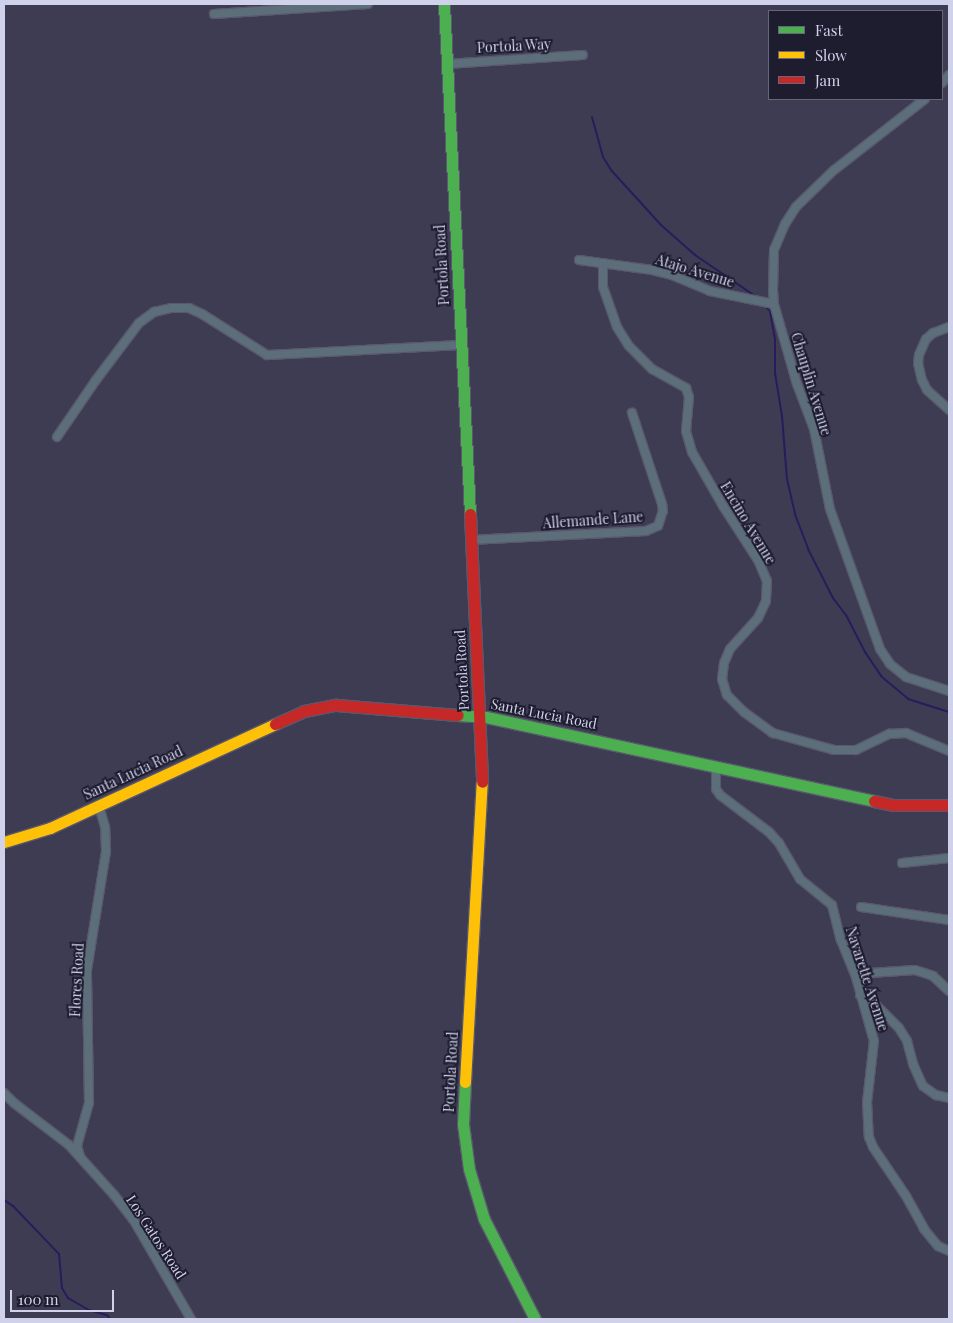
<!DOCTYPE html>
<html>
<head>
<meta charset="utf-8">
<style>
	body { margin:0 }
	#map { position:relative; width:953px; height:1323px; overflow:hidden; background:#3d3c52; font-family:"Playfair Display",serif }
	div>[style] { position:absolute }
	.stream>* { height:2px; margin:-1px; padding:0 1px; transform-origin:1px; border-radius:1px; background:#271c5c }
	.roads { filter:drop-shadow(1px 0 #59586c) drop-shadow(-1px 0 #59586c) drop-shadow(0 1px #59586c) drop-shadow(0 -1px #59586c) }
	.street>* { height:8px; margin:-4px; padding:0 4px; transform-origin:4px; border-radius:4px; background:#5c6e7a }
	.fast>* { height:11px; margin:-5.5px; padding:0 5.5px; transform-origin:5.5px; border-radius:5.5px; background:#4caf50 }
	.slow>* { height:11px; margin:-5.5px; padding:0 5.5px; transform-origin:5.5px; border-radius:5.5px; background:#ffc107 }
	.jam>* { height:11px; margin:-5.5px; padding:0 5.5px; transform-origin:5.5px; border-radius:5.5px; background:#c62828 }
	span { translate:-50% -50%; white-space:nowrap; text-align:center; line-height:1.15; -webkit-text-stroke:4px #1e1d30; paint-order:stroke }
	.street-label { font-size:14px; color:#d0d1eb }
	.frame { position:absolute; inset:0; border:5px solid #d0d1eb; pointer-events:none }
	.legend { position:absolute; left:768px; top:10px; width:175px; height:90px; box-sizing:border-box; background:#1e1d30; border:1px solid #65657b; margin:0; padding:6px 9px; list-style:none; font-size:15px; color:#d0d1eb }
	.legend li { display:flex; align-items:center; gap:10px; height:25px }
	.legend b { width:25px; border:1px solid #65657b }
	.scale { position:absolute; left:10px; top:1290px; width:104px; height:22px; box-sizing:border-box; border:2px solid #d0d1eb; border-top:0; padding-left:6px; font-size:15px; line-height:18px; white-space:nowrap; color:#d0d1eb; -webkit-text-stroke:4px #1e1d30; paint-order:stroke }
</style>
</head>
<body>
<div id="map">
	<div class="stream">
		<i style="left:592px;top:117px;width:41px;rotate:74.6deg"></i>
		<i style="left:603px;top:157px;width:15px;rotate:58deg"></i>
		<i style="left:611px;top:170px;width:74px;rotate:47.7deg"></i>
		<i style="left:661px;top:225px;width:45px;rotate:41.4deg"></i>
		<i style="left:695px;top:255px;width:76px;rotate:34.3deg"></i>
		<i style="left:764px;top:305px;width:8px;rotate:45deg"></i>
		<i style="left:770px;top:311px;width:29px;rotate:80deg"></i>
		<i style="left:775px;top:340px;width:33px;rotate:90deg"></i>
		<i style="left:775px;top:373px;width:44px;rotate:80.8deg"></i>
		<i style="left:782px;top:416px;width:63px;rotate:85.5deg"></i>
		<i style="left:787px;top:479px;width:39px;rotate:77deg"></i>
		<i style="left:796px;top:517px;width:34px;rotate:69deg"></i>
		<i style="left:808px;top:549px;width:55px;rotate:63deg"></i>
		<i style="left:833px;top:598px;width:21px;rotate:53deg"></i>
		<i style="left:846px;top:615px;width:42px;rotate:62.8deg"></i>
		<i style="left:865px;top:652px;width:30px;rotate:56deg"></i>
		<i style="left:882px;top:677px;width:34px;rotate:40deg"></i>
		<i style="left:908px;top:699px;width:43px;rotate:17.6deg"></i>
		<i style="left:4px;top:1200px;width:11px;rotate:34deg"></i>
		<i style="left:13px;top:1206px;width:66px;rotate:46.2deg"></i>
		<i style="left:59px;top:1254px;width:34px;rotate:85deg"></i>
		<i style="left:62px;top:1288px;width:12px;rotate:59deg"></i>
		<i style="left:68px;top:1298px;width:24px;rotate:30deg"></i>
		<i style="left:89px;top:1310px;width:19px;rotate:16deg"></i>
		<i style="left:107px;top:1315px;width:5px;rotate:53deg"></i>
	</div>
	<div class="roads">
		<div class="street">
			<i style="left:214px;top:14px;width:154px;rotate:-3.7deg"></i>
			<i style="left:447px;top:64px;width:136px;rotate:-3.8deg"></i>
			<i style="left:942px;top:83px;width:11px;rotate:-49deg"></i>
			<i style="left:925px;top:99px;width:115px;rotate:142deg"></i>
			<i style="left:834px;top:170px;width:53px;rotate:135.8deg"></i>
			<i style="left:796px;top:207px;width:20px;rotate:123deg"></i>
			<i style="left:785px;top:224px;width:28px;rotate:113deg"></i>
			<i style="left:774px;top:250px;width:40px;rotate:91.4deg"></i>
			<i style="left:773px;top:290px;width:14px;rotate:86deg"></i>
			<i style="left:774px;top:304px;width:83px;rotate:74deg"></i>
			<i style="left:797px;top:384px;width:48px;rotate:69.3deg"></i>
			<i style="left:814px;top:429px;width:82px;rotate:78.7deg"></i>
			<i style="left:830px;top:509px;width:149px;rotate:70.3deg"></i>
			<i style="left:880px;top:649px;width:18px;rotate:56deg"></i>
			<i style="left:890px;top:664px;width:21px;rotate:39deg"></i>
			<i style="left:906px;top:677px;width:45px;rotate:18deg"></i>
			<i style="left:579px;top:260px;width:74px;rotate:7.8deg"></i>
			<i style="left:652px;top:270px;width:21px;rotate:14deg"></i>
			<i style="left:672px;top:275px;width:41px;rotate:22.8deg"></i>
			<i style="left:710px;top:291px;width:65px;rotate:11.5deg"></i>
			<i style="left:603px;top:263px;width:24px;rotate:90deg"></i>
			<i style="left:603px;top:287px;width:42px;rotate:70.7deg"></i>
			<i style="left:617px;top:327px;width:22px;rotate:58deg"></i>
			<i style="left:629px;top:346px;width:33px;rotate:45deg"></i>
			<i style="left:652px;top:369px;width:39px;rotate:29deg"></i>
			<i style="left:686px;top:388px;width:9px;rotate:72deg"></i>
			<i style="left:689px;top:397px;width:34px;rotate:95deg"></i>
			<i style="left:686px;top:431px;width:22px;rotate:74deg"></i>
			<i style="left:692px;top:452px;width:62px;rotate:60.1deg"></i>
			<i style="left:723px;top:506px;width:64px;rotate:57.1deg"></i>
			<i style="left:758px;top:560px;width:23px;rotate:67deg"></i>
			<i style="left:767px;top:581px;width:20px;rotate:93deg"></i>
			<i style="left:766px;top:601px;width:19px;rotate:115deg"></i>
			<i style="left:758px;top:618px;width:42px;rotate:132.1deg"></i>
			<i style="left:730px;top:649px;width:15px;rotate:113deg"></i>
			<i style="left:724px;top:663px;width:16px;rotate:97deg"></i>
			<i style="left:722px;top:679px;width:17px;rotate:73deg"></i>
			<i style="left:727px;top:695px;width:24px;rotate:45deg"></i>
			<i style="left:744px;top:712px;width:36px;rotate:36deg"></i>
			<i style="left:773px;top:733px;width:63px;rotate:15.6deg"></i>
			<i style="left:834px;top:750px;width:22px"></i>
			<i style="left:856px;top:750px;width:37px;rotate:-26deg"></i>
			<i style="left:889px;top:734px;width:17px;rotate:-3deg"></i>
			<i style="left:906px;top:733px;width:47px;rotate:22.7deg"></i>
			<i style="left:949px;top:327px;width:17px;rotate:159deg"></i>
			<i style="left:933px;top:333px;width:9px;rotate:139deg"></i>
			<i style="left:926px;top:339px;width:17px;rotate:114deg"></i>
			<i style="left:919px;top:355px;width:8px;rotate:97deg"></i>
			<i style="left:918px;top:363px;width:17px;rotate:77deg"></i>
			<i style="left:922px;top:380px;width:11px;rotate:63deg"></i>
			<i style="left:927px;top:390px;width:30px;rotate:42deg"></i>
			<i style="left:57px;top:437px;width:69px;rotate:-55.6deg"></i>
			<i style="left:96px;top:380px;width:71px;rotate:-53deg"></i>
			<i style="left:139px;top:323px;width:19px;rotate:-36deg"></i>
			<i style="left:154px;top:312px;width:18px;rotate:-13deg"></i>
			<i style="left:172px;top:308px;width:17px"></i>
			<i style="left:189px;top:308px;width:14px;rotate:25deg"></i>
			<i style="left:202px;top:314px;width:77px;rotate:32.2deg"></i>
			<i style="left:267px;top:355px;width:194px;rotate:-3deg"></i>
			<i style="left:470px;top:540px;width:176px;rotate:-2.9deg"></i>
			<i style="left:646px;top:531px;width:13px;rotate:-23deg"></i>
			<i style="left:658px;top:526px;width:16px;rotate:-72deg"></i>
			<i style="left:663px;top:511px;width:7px;rotate:-98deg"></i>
			<i style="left:662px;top:504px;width:96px;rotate:-108.2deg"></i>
			<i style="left:716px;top:766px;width:23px;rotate:90deg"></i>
			<i style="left:716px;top:789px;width:7px;rotate:56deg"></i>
			<i style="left:720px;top:795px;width:61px;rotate:37.1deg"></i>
			<i style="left:769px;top:832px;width:15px;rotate:48deg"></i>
			<i style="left:779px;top:843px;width:42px;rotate:59.7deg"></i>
			<i style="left:800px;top:879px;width:41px;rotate:39.1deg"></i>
			<i style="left:832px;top:905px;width:36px;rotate:76deg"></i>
			<i style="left:841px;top:940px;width:37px;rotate:68deg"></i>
			<i style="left:855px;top:974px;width:70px;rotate:74.2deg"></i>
			<i style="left:874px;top:1041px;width:61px;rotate:96.5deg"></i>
			<i style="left:867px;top:1102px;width:35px;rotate:87deg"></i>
			<i style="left:869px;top:1137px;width:11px;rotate:68deg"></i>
			<i style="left:873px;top:1147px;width:59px;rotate:56deg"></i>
			<i style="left:906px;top:1196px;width:38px;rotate:61deg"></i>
			<i style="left:924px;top:1229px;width:22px;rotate:51deg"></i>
			<i style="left:938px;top:1246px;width:12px;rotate:24deg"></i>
			<i style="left:902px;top:863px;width:47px;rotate:-6.1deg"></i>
			<i style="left:861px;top:907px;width:89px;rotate:8.4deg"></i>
			<i style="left:855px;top:974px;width:60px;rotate:-3.8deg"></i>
			<i style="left:915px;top:970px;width:19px;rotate:18deg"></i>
			<i style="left:933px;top:976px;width:22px;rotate:43deg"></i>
			<i style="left:860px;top:995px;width:9px;rotate:18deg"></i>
			<i style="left:869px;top:998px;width:42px;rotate:45deg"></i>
			<i style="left:899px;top:1028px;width:15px;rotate:58deg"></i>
			<i style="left:907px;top:1041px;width:24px;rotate:75deg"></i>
			<i style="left:913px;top:1064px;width:24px;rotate:66deg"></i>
			<i style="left:923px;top:1086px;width:16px;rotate:35deg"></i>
			<i style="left:936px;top:1095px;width:13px;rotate:13deg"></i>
			<i style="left:4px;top:1093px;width:14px;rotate:45deg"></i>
			<i style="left:14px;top:1103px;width:69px;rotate:37.4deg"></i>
			<i style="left:69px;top:1145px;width:67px;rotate:48deg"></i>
			<i style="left:114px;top:1195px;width:31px;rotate:52deg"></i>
			<i style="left:133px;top:1219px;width:116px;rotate:59.9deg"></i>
			<i style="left:80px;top:1156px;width:10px;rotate:-107deg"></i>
			<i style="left:77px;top:1146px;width:45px;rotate:-74.4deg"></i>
			<i style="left:89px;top:1103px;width:133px;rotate:-90.9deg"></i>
			<i style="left:87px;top:970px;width:121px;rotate:-80.9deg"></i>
			<i style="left:106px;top:851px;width:24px;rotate:-92deg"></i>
			<i style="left:105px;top:827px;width:22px;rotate:-106deg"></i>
		</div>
		<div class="fast">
			<i style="left:444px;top:4px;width:511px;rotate:87.08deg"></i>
			<i style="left:458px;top:715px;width:28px;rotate:4deg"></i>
			<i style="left:486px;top:717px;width:397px;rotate:12.2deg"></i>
			<i style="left:465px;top:1082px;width:42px;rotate:92.7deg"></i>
			<i style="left:463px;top:1124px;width:45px;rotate:82.4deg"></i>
			<i style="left:469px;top:1169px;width:52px;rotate:73.3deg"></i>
			<i style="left:484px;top:1219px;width:112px;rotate:63deg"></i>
		</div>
		<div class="slow">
			<i style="left:4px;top:842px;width:48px;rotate:-16.9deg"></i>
			<i style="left:50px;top:828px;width:248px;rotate:-24.8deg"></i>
			<i style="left:465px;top:1082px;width:300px;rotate:-86.8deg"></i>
		</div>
		<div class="jam">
			<i style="left:470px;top:514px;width:268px;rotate:87.4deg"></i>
			<i style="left:275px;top:724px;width:32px;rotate:-24deg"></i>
			<i style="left:304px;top:711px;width:33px;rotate:-11deg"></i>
			<i style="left:336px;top:705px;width:122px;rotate:4.7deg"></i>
			<i style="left:874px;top:801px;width:19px;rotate:12deg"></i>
			<i style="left:893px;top:805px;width:56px"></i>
		</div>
	</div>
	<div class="street-label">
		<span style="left:514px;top:46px;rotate:-3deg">Portola Way</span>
		<span style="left:442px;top:265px;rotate:-93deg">Portola Road</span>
		<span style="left:695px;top:271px;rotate:17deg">Atajo Avenue</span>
		<span style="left:811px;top:384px;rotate:73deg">Chauplin Avenue</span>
		<span style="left:593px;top:520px;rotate:-4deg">Allemande Lane</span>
		<span style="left:748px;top:523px;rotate:59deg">Encino Avenue</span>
		<span style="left:462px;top:670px;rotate:-93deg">Portola Road</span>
		<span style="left:544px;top:714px;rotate:11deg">Santa Lucia Road</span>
		<span style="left:133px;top:773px;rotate:-25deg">Santa Lucia Road</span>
		<span style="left:867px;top:979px;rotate:72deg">Navarette Avenue</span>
		<span style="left:77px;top:980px;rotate:-87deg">Flores Road</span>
		<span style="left:451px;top:1072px;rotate:-87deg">Portola Road</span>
		<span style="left:156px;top:1237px;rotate:57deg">Los Gatos Road</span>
	</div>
	<div class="frame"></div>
	<ul class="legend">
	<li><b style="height:6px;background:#4caf50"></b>Fast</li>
	<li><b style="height:6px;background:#ffc107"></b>Slow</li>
	<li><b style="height:6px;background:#c62828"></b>Jam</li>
	</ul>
	<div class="scale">100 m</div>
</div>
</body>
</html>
